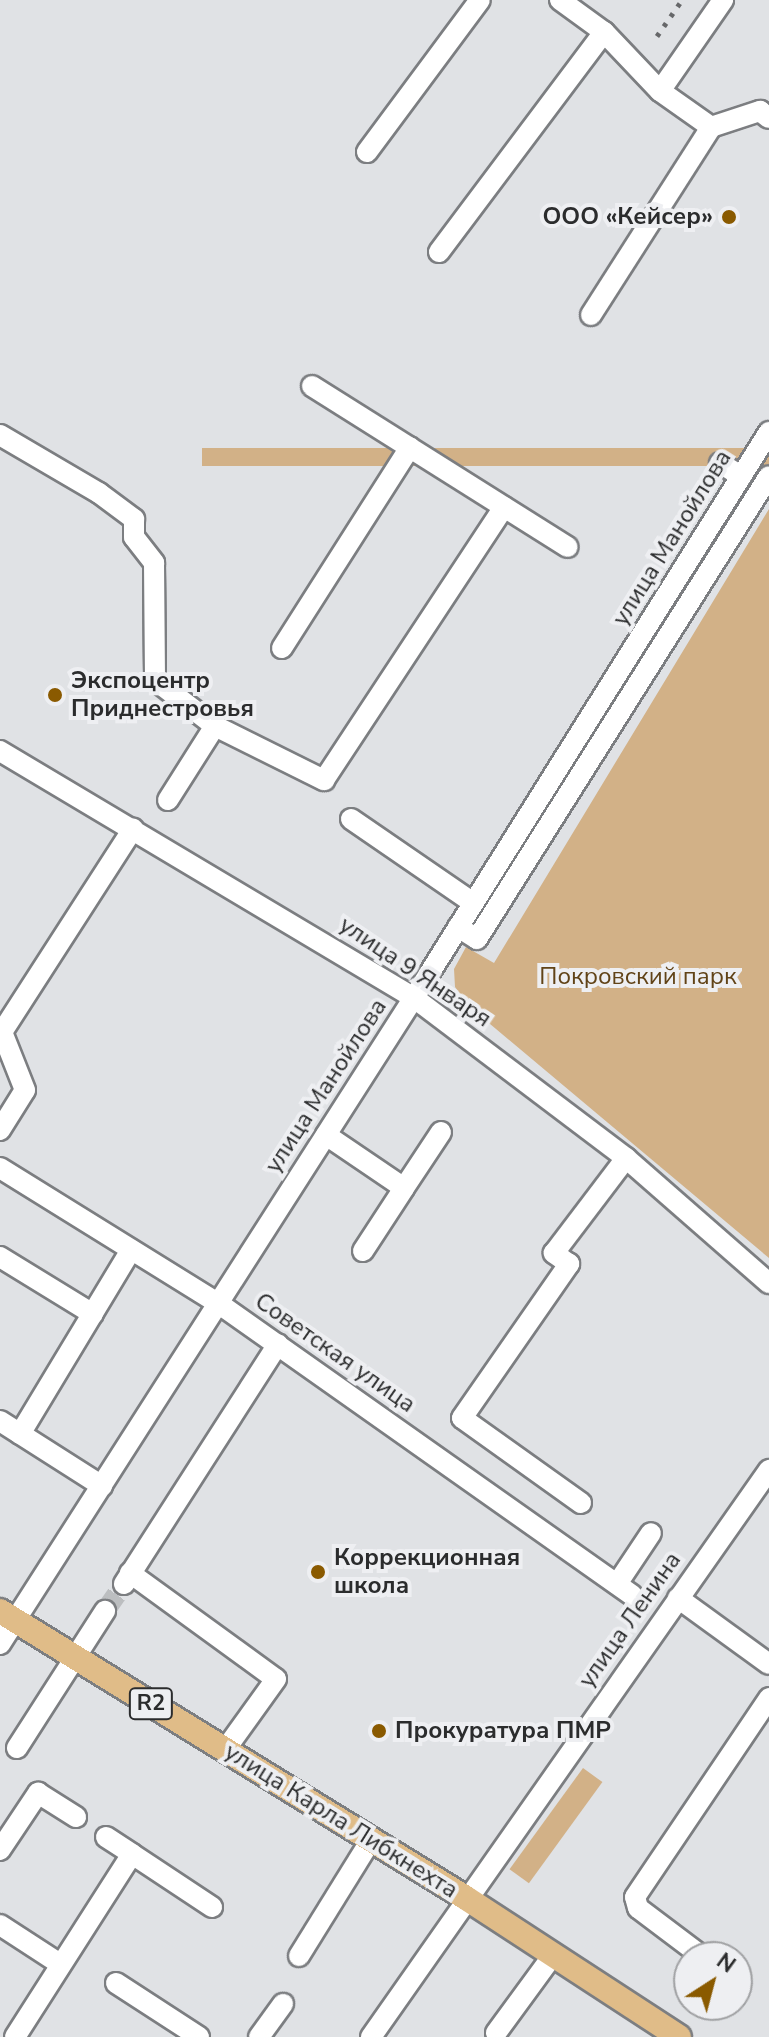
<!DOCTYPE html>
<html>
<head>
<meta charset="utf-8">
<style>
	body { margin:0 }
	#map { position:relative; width:769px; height:2037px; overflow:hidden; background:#e0e2e5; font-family:"Nunito Sans",sans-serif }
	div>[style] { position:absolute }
	.green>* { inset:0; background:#d2b187; transform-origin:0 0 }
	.minor-tunnel>* { height:20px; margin-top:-10px; transform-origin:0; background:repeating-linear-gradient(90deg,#bcbec0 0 20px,transparent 0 30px) }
	.roads { filter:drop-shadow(2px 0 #7c7e81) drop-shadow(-2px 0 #7c7e81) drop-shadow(0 2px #7c7e81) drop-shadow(0 -2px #7c7e81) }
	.minor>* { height:20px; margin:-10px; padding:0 10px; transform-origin:10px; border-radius:10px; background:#fff }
	.major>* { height:24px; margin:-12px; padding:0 12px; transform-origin:12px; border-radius:12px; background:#e0bc88 }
	.rail>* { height:5px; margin-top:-2.5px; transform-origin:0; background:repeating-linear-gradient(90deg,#666769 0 4px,transparent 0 12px) }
	.dots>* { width:22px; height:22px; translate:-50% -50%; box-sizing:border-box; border:4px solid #eeeff2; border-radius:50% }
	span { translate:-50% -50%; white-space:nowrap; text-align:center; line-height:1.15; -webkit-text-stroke:8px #eeeff2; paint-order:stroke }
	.shield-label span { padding:2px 6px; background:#eeeff2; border:2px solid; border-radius:6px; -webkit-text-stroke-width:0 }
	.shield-label { font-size:22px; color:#2b2c2d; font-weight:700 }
	.poi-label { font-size:24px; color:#2b2c2d; font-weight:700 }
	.right { translate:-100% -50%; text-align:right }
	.left { translate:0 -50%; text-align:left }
	.street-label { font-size:24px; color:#2b2c2d }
	.park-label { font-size:24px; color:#614317 }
	.north { position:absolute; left:673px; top:1941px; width:80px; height:80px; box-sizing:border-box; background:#eeeff2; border:2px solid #a0a1a3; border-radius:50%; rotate:36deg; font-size:22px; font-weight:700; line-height:32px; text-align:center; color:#2b2c2d }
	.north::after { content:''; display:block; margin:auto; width:28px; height:36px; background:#8a5a00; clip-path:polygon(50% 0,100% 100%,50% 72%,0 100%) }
</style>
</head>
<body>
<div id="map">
	<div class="green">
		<i style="left:769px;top:448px;width:18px;height:567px;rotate:90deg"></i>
		<i style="clip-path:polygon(769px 509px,769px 1258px,471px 1008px,455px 987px,454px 969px,466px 947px,494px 963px)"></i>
		<i style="left:583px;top:1768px;width:24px;height:125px;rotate:36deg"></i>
	</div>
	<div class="minor-tunnel">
		<i style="left:105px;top:1611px;width:33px;rotate:-55deg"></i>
	</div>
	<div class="roads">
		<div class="minor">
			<i style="left:560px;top:0;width:54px;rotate:36deg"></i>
			<i style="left:604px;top:32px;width:81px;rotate:46.5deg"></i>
			<i style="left:660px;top:91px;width:62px;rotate:35.2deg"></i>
			<i style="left:711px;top:127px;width:52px;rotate:-18.1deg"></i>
			<i style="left:760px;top:111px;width:11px;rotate:38deg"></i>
			<i style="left:660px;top:91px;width:111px;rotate:-55.3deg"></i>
			<i style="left:367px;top:152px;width:189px;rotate:-53.4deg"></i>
			<i style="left:439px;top:252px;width:275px;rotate:-53.1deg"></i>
			<i style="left:591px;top:315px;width:223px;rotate:-57.4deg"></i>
			<i style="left:312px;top:386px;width:302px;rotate:32.2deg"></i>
			<i style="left:0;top:435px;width:115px;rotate:30.4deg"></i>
			<i style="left:99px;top:493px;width:44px;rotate:36.6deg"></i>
			<i style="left:134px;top:519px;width:18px;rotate:90deg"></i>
			<i style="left:134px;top:537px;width:33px;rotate:52deg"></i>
			<i style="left:154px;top:563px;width:117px;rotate:89.5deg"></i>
			<i style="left:155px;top:680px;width:76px;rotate:37.5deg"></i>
			<i style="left:215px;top:726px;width:122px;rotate:26.4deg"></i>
			<i style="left:324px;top:780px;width:327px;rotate:-56.6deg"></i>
			<i style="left:720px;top:463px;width:25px;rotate:32deg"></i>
			<i style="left:282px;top:648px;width:238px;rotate:-57.5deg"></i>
			<i style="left:0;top:751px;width:481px;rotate:30.8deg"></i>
			<i style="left:413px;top:997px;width:267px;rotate:37.1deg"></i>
			<i style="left:626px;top:1158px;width:190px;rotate:41.2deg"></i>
			<i style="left:168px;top:800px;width:88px;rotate:-57.6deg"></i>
			<i style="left:351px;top:819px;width:148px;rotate:34.5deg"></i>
			<i style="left:458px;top:927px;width:22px;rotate:32deg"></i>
			<i style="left:477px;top:939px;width:547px;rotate:-57.76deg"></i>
			<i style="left:0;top:1130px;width:47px;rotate:-58deg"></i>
			<i style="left:25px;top:1090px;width:62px;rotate:-111.6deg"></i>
			<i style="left:2px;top:1032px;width:242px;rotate:-57.2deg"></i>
			<i style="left:326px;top:1135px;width:94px;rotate:34.2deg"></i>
			<i style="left:404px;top:1188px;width:67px;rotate:-56.5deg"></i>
			<i style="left:0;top:1168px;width:256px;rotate:31.8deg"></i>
			<i style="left:218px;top:1303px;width:507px;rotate:35.2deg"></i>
			<i style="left:363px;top:1251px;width:75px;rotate:-56.9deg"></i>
			<i style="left:0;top:1257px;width:109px;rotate:31.5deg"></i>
			<i style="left:0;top:1421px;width:121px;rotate:32.5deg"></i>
			<i style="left:20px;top:1434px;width:215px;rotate:-58.9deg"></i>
			<i style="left:581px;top:1503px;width:146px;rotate:-144.5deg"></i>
			<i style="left:462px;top:1418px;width:188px;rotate:-55.2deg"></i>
			<i style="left:569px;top:1264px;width:19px;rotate:-144deg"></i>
			<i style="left:554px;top:1253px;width:119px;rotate:-52.8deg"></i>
			<i style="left:130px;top:1573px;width:180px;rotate:36deg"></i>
			<i style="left:276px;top:1679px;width:87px;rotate:125.7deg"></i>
			<i style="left:124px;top:1584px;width:285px;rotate:-57.3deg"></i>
			<i style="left:617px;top:1584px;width:61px;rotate:-56.3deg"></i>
			<i style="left:678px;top:1598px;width:112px;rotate:36deg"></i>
			<i style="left:0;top:1644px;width:796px;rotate:-57.37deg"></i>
			<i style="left:429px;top:974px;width:640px;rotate:-57.9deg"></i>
			<i style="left:17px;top:1748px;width:163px;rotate:-57.3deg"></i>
			<i style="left:106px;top:1837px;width:31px;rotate:33deg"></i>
			<i style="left:0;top:1850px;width:69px;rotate:-56.3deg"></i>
			<i style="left:38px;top:1793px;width:45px;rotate:32.3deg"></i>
			<i style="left:0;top:1925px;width:72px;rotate:33deg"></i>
			<i style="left:299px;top:1956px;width:137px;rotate:-58.2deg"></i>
			<i style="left:703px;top:1957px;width:81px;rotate:-143deg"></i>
			<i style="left:638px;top:1908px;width:11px;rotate:-105deg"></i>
			<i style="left:635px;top:1897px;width:240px;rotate:-56deg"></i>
			<i style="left:116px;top:1983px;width:99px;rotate:33deg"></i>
			<i style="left:496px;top:2033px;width:97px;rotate:-53.8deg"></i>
			<i style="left:15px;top:2037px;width:217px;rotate:-57.4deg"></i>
			<i style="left:132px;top:1854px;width:96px;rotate:33.5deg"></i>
			<i style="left:259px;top:2037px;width:41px;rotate:-54deg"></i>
			<i style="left:371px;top:2037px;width:693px;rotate:-54.93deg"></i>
		</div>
		<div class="major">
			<i style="left:0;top:1611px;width:547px;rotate:31.63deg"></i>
			<i style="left:466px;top:1898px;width:254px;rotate:33.1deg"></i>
		</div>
	</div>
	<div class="rail">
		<i style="left:657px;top:36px;width:44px;rotate:-55.2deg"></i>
	</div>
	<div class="dots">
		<i style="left:729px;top:217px;background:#8a5a00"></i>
		<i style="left:55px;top:695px;background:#8a5a00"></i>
		<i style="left:318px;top:1572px;background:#8a5a00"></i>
		<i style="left:379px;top:1731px;background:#8a5a00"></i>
	</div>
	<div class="shield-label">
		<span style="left:151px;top:1704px">R2</span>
	</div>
	<div class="poi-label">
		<span class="right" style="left:713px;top:217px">ООО «Кейсер»</span>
		<span class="left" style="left:71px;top:695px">Экспоцентр<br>Приднестровья</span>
		<span class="left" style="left:334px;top:1572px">Коррекционная<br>школа</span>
		<span class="left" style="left:395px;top:1731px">Прокуратура ПМР</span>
	</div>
	<div class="street-label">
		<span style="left:672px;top:538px;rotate:-58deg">улица Манойлова</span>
		<span style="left:415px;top:972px;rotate:34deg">улица 9 Января</span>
		<span style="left:326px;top:1086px;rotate:-57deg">улица Манойлова</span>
		<span style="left:335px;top:1353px;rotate:35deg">Советская улица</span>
		<span style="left:630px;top:1620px;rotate:-55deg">улица Ленина</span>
		<span style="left:341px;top:1821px;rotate:32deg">улица Карла Либкнехта</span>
	</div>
	<div class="park-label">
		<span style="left:638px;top:977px">Покровский парк</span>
	</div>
	<div class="north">N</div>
</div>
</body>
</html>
